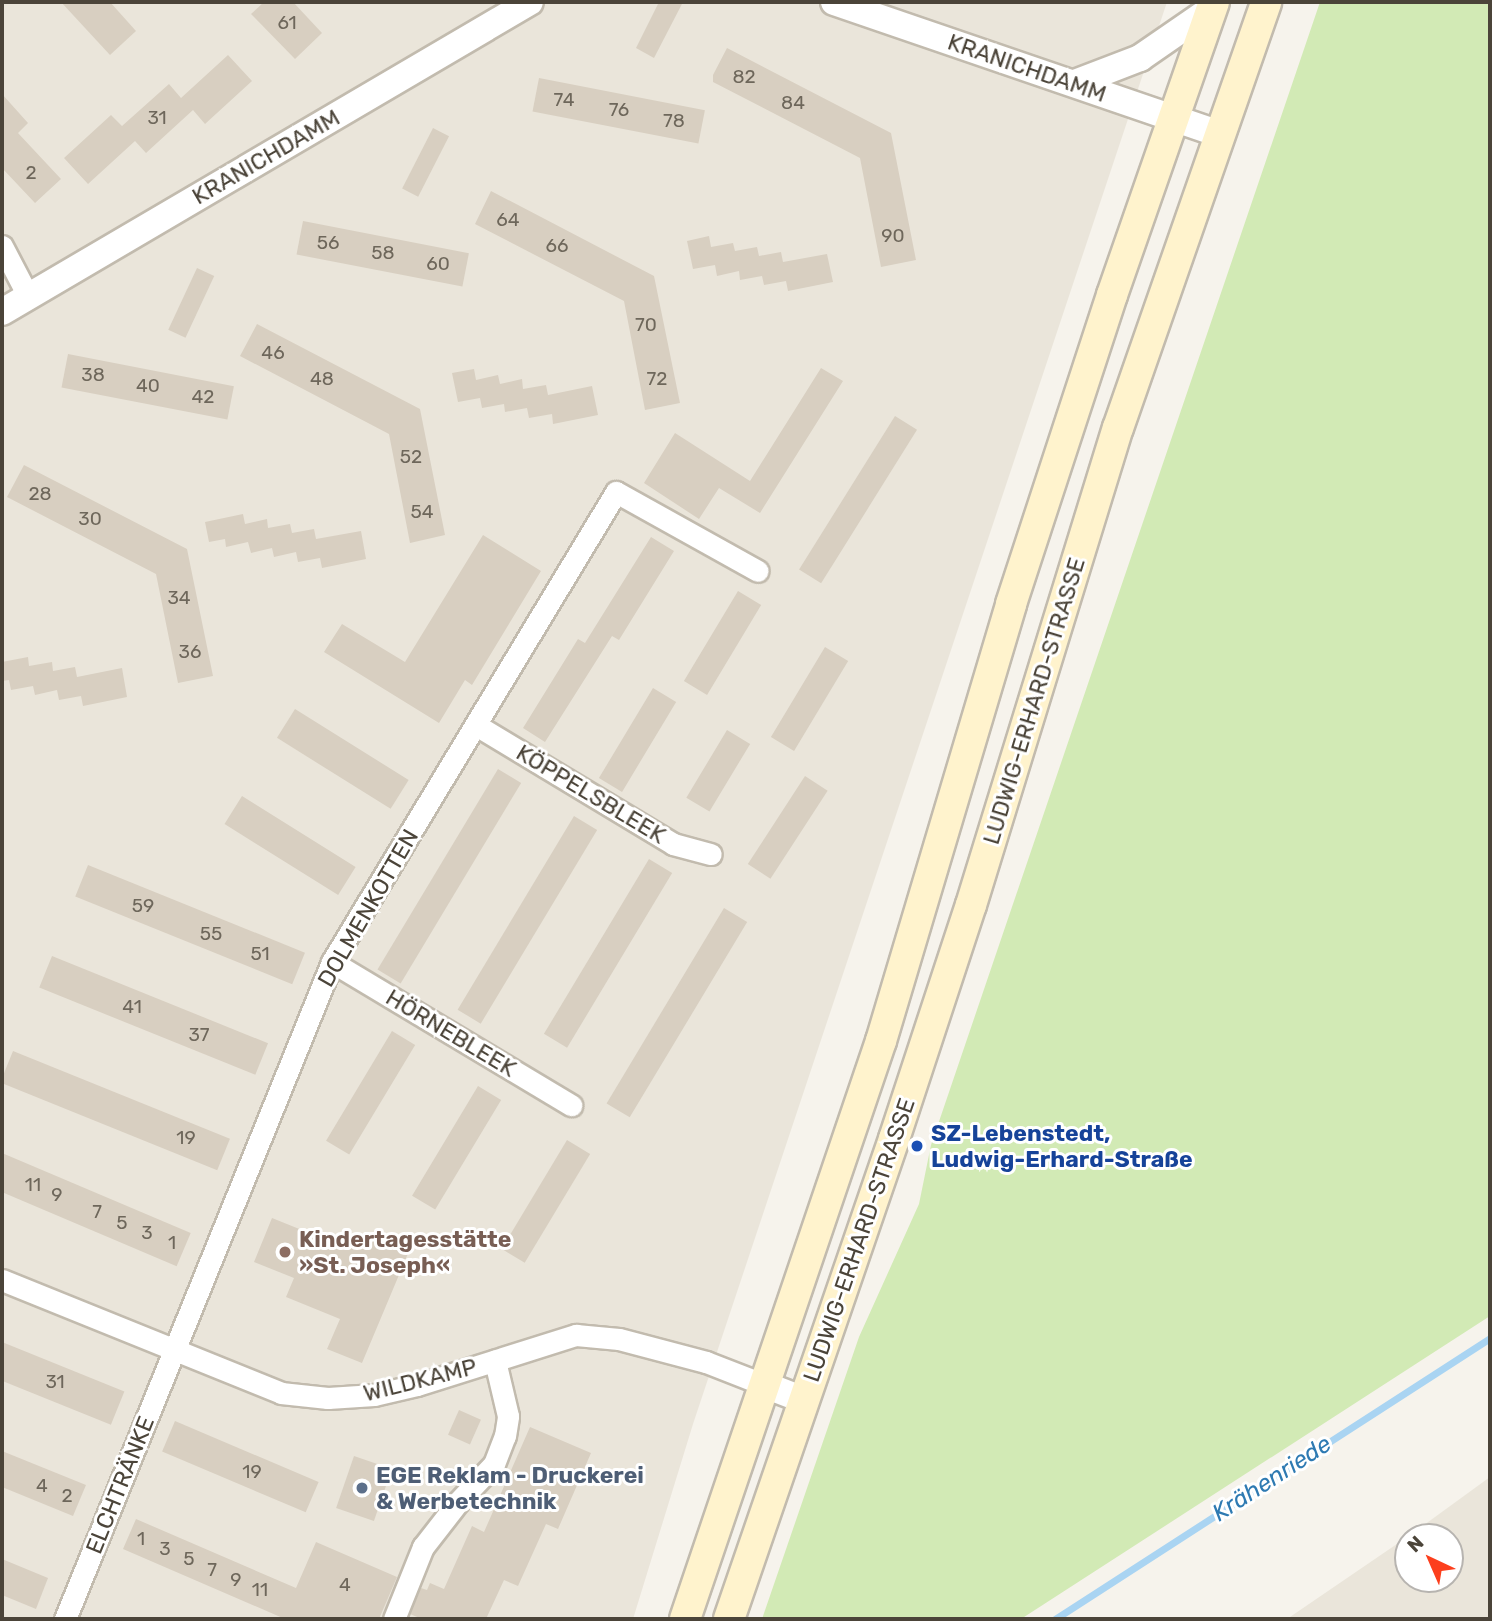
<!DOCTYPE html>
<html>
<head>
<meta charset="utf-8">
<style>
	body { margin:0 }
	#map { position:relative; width:1492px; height:1621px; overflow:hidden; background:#f6f3ec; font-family:Rubik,sans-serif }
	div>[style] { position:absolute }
	.residential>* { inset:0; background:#eae5da }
	.green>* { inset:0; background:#d2eab5 }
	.stream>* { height:7px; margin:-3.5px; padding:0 3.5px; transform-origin:3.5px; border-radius:3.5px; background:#a9d4f2 }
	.building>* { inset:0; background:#d8cfc1; transform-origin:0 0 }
	.roads { filter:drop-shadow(2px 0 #c2bbae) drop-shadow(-2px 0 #c2bbae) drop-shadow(0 2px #c2bbae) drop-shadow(0 -2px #c2bbae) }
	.minor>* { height:21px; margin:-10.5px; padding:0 10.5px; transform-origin:10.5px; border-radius:10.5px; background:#fff }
	.tertiary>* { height:26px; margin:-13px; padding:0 13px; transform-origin:13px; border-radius:13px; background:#fff }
	.secondary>* { height:30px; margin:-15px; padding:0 15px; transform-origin:15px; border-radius:15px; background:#fff3cd }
	.dots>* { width:19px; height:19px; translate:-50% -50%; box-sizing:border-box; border:4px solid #fff; border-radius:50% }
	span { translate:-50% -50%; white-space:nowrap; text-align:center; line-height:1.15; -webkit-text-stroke:6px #fff; paint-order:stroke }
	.number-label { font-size:19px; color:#6e675b }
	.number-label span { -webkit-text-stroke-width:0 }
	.street-label { font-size:23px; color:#4b4439 }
	.transit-label { font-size:23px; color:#164399; font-weight:700 }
	.left { translate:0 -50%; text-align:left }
	.education-label { font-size:23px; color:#785e54; font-weight:700 }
	.service-label { font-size:23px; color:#4e5e75; font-weight:700 }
	.water-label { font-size:24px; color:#2e7ab2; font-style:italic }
	.frame { position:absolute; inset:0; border:4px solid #4b4439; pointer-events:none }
	.north { position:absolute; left:1394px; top:1523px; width:70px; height:70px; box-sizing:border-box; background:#fff; border:2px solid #b7b4b0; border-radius:50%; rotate:316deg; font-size:19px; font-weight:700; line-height:28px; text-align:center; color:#4b4439 }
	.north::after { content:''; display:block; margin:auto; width:24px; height:32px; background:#fc3f1d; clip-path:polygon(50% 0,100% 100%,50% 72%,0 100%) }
</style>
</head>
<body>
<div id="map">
	<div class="residential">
		<i style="clip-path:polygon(2px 2px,1167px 2px,693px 1424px,633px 1619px,2px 1619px)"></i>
		<i style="clip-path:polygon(evenodd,1490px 1477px,1490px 1619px,1287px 1619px,1413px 1533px,1490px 1477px,1408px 1537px,1450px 1537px,1450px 1579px,1408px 1579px,1408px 1537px)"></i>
	</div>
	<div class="green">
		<i style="clip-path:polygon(1320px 2px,1490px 2px,1490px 1316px,1021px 1619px,762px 1619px,859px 1337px,919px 1204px,931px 1145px)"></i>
	</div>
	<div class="stream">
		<i style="left:1055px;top:1619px;width:518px;rotate:-32.86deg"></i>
	</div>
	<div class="building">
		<i style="clip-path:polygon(61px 2px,110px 2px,136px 31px,110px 55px)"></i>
		<i style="clip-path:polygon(264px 2px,293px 2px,322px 33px,295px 59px,251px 14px)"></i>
		<i style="clip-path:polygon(659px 2px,683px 2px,654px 58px,636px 48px)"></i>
		<i style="clip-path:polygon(727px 48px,891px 133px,916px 260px,881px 267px,860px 158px,713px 82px,713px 75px)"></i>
		<i style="clip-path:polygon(228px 55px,252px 81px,205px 124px,193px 110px,146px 153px,135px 141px,88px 184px,64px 158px,111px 115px,122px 126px,169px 84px,181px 98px)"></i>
		<i style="left:539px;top:78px;width:169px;height:34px;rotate:11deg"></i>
		<i style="clip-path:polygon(2px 94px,28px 123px,18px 133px,61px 179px,35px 203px,2px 168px)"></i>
		<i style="left:433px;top:128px;width:18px;height:68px;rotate:27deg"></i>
		<i style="clip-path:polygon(491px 191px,654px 276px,680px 403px,645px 410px,624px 301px,475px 224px)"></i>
		<i style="left:303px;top:221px;width:169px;height:34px;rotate:11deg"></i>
		<i style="clip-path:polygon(709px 236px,711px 247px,733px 243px,735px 251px,757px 247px,759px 256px,781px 252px,783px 262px,827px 254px,833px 282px,788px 291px,786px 281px,764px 285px,762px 276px,740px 280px,739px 271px,717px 276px,715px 265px,693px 269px,687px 241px)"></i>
		<i style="left:197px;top:268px;width:19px;height:68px;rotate:25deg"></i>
		<i style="clip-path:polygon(257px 324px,420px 409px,445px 535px,410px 543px,389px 434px,240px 356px)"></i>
		<i style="left:68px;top:354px;width:169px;height:34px;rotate:11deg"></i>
		<i style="clip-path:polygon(821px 368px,843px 381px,760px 513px,719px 488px,699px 519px,644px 483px,675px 433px,750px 481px)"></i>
		<i style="clip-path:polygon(474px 369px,476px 380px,498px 375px,500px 384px,522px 379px,523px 389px,546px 385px,548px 395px,592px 386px,598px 415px,553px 424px,552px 414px,529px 418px,527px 408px,505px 412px,504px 404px,482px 408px,480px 398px,458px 402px,452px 373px)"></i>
		<i style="left:895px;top:416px;width:26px;height:181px;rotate:32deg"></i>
		<i style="clip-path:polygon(24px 465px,187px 549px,213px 676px,178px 683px,156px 574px,7px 497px)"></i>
		<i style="clip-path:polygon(243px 514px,245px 524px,267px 519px,268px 528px,290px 524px,292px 533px,314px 529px,316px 539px,361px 531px,366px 559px,322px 568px,320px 558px,298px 562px,296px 552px,274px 557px,272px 548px,251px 553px,248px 542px,226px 547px,225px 539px,209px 542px,205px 522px)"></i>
		<i style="clip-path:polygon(483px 535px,541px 571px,472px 685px,465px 680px,439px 723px,324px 652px,342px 624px,405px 662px)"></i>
		<i style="clip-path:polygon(651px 537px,674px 551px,619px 640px,612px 636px,545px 742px,523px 728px,578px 639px,585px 643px)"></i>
		<i style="left:738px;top:591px;width:27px;height:105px;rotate:31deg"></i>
		<i style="left:825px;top:647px;width:27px;height:105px;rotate:31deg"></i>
		<i style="clip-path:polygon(28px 657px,29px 666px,52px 662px,53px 671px,75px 667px,77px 677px,122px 668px,127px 697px,83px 706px,81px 696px,59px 700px,57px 690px,35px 695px,33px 686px,11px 690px,9px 680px,2px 681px,2px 662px)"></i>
		<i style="left:653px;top:688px;width:27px;height:105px;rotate:31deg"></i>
		<i style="left:295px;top:709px;width:134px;height:34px;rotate:32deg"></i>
		<i style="left:727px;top:730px;width:27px;height:79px;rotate:31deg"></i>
		<i style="left:498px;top:769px;width:27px;height:234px;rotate:31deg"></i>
		<i style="left:805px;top:776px;width:27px;height:105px;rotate:33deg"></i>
		<i style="left:242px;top:796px;width:134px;height:33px;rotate:32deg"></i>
		<i style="left:574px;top:816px;width:27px;height:226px;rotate:31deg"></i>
		<i style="left:649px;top:859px;width:27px;height:204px;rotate:31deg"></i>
		<i style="left:88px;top:865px;width:234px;height:34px;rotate:22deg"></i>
		<i style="left:724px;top:908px;width:27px;height:228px;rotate:31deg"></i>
		<i style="left:52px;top:956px;width:233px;height:34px;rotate:22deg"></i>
		<i style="left:392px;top:1031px;width:27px;height:128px;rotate:31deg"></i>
		<i style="left:13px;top:1051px;width:234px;height:34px;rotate:22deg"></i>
		<i style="left:478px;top:1086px;width:27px;height:128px;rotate:31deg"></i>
		<i style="left:567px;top:1140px;width:27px;height:127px;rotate:31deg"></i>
		<i style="left:2px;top:1153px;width:205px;height:36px;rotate:23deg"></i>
		<i style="clip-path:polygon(272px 1218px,344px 1247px,348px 1236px,371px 1245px,377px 1229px,412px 1244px,362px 1363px,327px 1349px,340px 1319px,286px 1297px,294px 1278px,254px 1262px)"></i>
		<i style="left:2px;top:1342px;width:132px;height:36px;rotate:22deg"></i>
		<i style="left:459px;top:1410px;width:24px;height:27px;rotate:24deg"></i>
		<i style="left:175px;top:1421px;width:156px;height:33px;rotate:23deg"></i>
		<i style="clip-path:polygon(530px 1427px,591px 1453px,558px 1529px,546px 1524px,518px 1586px,504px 1580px,486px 1619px,422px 1619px,410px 1614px,421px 1588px,427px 1590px,430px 1583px,444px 1589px,472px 1526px,484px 1532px)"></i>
		<i style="clip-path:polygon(2px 1451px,86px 1485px,73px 1516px,2px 1487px)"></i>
		<i style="left:354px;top:1456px;width:40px;height:55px;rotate:19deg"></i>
		<i style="clip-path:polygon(136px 1519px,296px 1588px,316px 1542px,397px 1577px,379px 1619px,285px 1619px,123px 1549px)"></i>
		<i style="clip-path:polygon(2px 1559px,48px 1578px,36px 1609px,2px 1595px)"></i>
	</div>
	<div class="roads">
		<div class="minor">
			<i style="left:2px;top:246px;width:56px;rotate:62.5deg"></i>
			<i style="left:476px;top:725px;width:230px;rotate:31.1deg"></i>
			<i style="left:673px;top:844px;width:39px;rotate:15deg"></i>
			<i style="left:332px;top:962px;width:279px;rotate:30.9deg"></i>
			<i style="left:2px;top:1280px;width:301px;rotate:22deg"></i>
			<i style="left:281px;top:1393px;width:47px;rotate:6.1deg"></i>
			<i style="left:328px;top:1398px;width:46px;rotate:-3.7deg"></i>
			<i style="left:374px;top:1395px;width:44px;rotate:-13.1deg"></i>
			<i style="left:417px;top:1385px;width:167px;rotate:-17.5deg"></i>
			<i style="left:576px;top:1335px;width:43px;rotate:5.3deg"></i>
			<i style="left:619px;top:1339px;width:90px;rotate:14.8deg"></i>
			<i style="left:706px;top:1362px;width:63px;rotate:21.3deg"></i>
			<i style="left:65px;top:1619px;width:709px;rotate:-67.88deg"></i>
			<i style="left:332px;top:962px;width:549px;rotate:-58.86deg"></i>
			<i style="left:616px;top:492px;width:162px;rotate:29.1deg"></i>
			<i style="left:394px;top:1619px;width:78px;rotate:-68.1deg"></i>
			<i style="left:423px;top:1547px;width:57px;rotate:-52.1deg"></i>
			<i style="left:458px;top:1502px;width:52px;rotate:-46.5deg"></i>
			<i style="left:494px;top:1464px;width:30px;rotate:-69deg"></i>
			<i style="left:505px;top:1436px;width:20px;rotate:-81deg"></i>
			<i style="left:508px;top:1416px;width:57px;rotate:-103.3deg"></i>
		</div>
		<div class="tertiary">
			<i style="left:834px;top:2px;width:408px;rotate:18.9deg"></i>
			<i style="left:1075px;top:83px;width:70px;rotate:-21deg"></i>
			<i style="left:1140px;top:58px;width:86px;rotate:-34.6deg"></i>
			<i style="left:2px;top:312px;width:612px;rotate:-30.42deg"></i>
			<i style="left:765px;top:1385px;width:42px;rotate:21deg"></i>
		</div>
		<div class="secondary">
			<i style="left:685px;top:1619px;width:610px;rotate:-71.27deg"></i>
			<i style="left:881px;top:1041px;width:456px;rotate:-73.4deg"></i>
			<i style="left:1011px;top:604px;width:325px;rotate:-71.9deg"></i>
			<i style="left:1112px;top:295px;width:310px;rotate:-70.8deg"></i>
			<i style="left:729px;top:1619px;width:508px;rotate:-71.03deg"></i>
			<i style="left:894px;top:1139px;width:246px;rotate:-71.8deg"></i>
			<i style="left:971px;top:905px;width:499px;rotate:-72.9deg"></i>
			<i style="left:1118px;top:428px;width:451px;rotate:-70.8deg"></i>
		</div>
	</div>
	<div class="dots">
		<i style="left:917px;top:1146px;background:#1a4fb4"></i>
		<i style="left:285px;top:1252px;background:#8d6e63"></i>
		<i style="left:362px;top:1488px;background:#5c6f8a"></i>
	</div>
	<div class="number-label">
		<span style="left:287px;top:23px">61</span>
		<span style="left:744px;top:77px">82</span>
		<span style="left:564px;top:100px">74</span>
		<span style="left:793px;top:103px">84</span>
		<span style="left:619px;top:110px">76</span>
		<span style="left:157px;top:118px">31</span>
		<span style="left:674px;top:121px">78</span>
		<span style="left:31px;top:173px">2</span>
		<span style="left:508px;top:220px">64</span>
		<span style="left:893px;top:236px">90</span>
		<span style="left:328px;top:243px">56</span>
		<span style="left:557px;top:246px">66</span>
		<span style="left:383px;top:253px">58</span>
		<span style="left:438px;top:264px">60</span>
		<span style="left:646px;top:325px">70</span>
		<span style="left:273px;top:353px">46</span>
		<span style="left:93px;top:375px">38</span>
		<span style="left:322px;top:379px">48</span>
		<span style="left:657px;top:379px">72</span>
		<span style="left:148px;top:386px">40</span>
		<span style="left:203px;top:397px">42</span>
		<span style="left:411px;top:457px">52</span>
		<span style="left:40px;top:494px">28</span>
		<span style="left:422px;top:512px">54</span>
		<span style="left:90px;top:519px">30</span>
		<span style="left:179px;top:598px">34</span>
		<span style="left:190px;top:652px">36</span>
		<span style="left:143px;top:906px">59</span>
		<span style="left:211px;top:934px">55</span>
		<span style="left:260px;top:954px">51</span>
		<span style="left:132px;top:1007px">41</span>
		<span style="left:199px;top:1035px">37</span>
		<span style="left:186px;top:1138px">19</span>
		<span style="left:33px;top:1185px">11</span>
		<span style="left:57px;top:1195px">9</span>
		<span style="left:97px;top:1212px">7</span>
		<span style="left:122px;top:1223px">5</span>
		<span style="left:147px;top:1233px">3</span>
		<span style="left:172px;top:1243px">1</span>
		<span style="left:55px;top:1382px">31</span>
		<span style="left:252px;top:1472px">19</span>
		<span style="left:42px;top:1486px">4</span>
		<span style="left:67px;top:1496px">2</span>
		<span style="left:141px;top:1539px">1</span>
		<span style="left:165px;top:1549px">3</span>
		<span style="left:189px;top:1559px">5</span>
		<span style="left:212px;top:1570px">7</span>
		<span style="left:236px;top:1580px">9</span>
		<span style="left:345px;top:1585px">4</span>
		<span style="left:260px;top:1590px">11</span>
	</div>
	<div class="street-label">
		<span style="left:1027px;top:68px;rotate:19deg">KRANICHDAMM</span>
		<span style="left:266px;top:157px;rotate:-30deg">KRANICHDAMM</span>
		<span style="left:1034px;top:701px;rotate:-73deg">LUDWIG-ERHARD-STRASSE</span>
		<span style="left:591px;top:794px;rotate:31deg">KÖPPELSBLEEK</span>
		<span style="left:368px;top:908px;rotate:-60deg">DOLMENKOTTEN</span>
		<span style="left:451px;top:1033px;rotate:31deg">HÖRNEBLEEK</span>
		<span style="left:859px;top:1240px;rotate:-71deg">LUDWIG-ERHARD-STRASSE</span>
		<span style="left:420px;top:1380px;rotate:-14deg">WILDKAMP</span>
		<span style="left:120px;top:1485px;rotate:-68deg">ELCHTRÄNKE</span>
	</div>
	<div class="transit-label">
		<span class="left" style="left:931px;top:1146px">SZ-Lebenstedt,<br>Ludwig-Erhard-Straße</span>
	</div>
	<div class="education-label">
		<span class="left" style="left:299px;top:1252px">Kindertagesstätte<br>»St. Joseph«</span>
	</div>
	<div class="service-label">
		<span class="left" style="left:376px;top:1488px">EGE Reklam - Druckerei<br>&amp; Werbetechnik</span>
	</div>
	<div class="water-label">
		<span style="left:1272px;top:1479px;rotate:-33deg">Krähenriede</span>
	</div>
	<div class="frame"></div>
	<div class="north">N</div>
</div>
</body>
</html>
